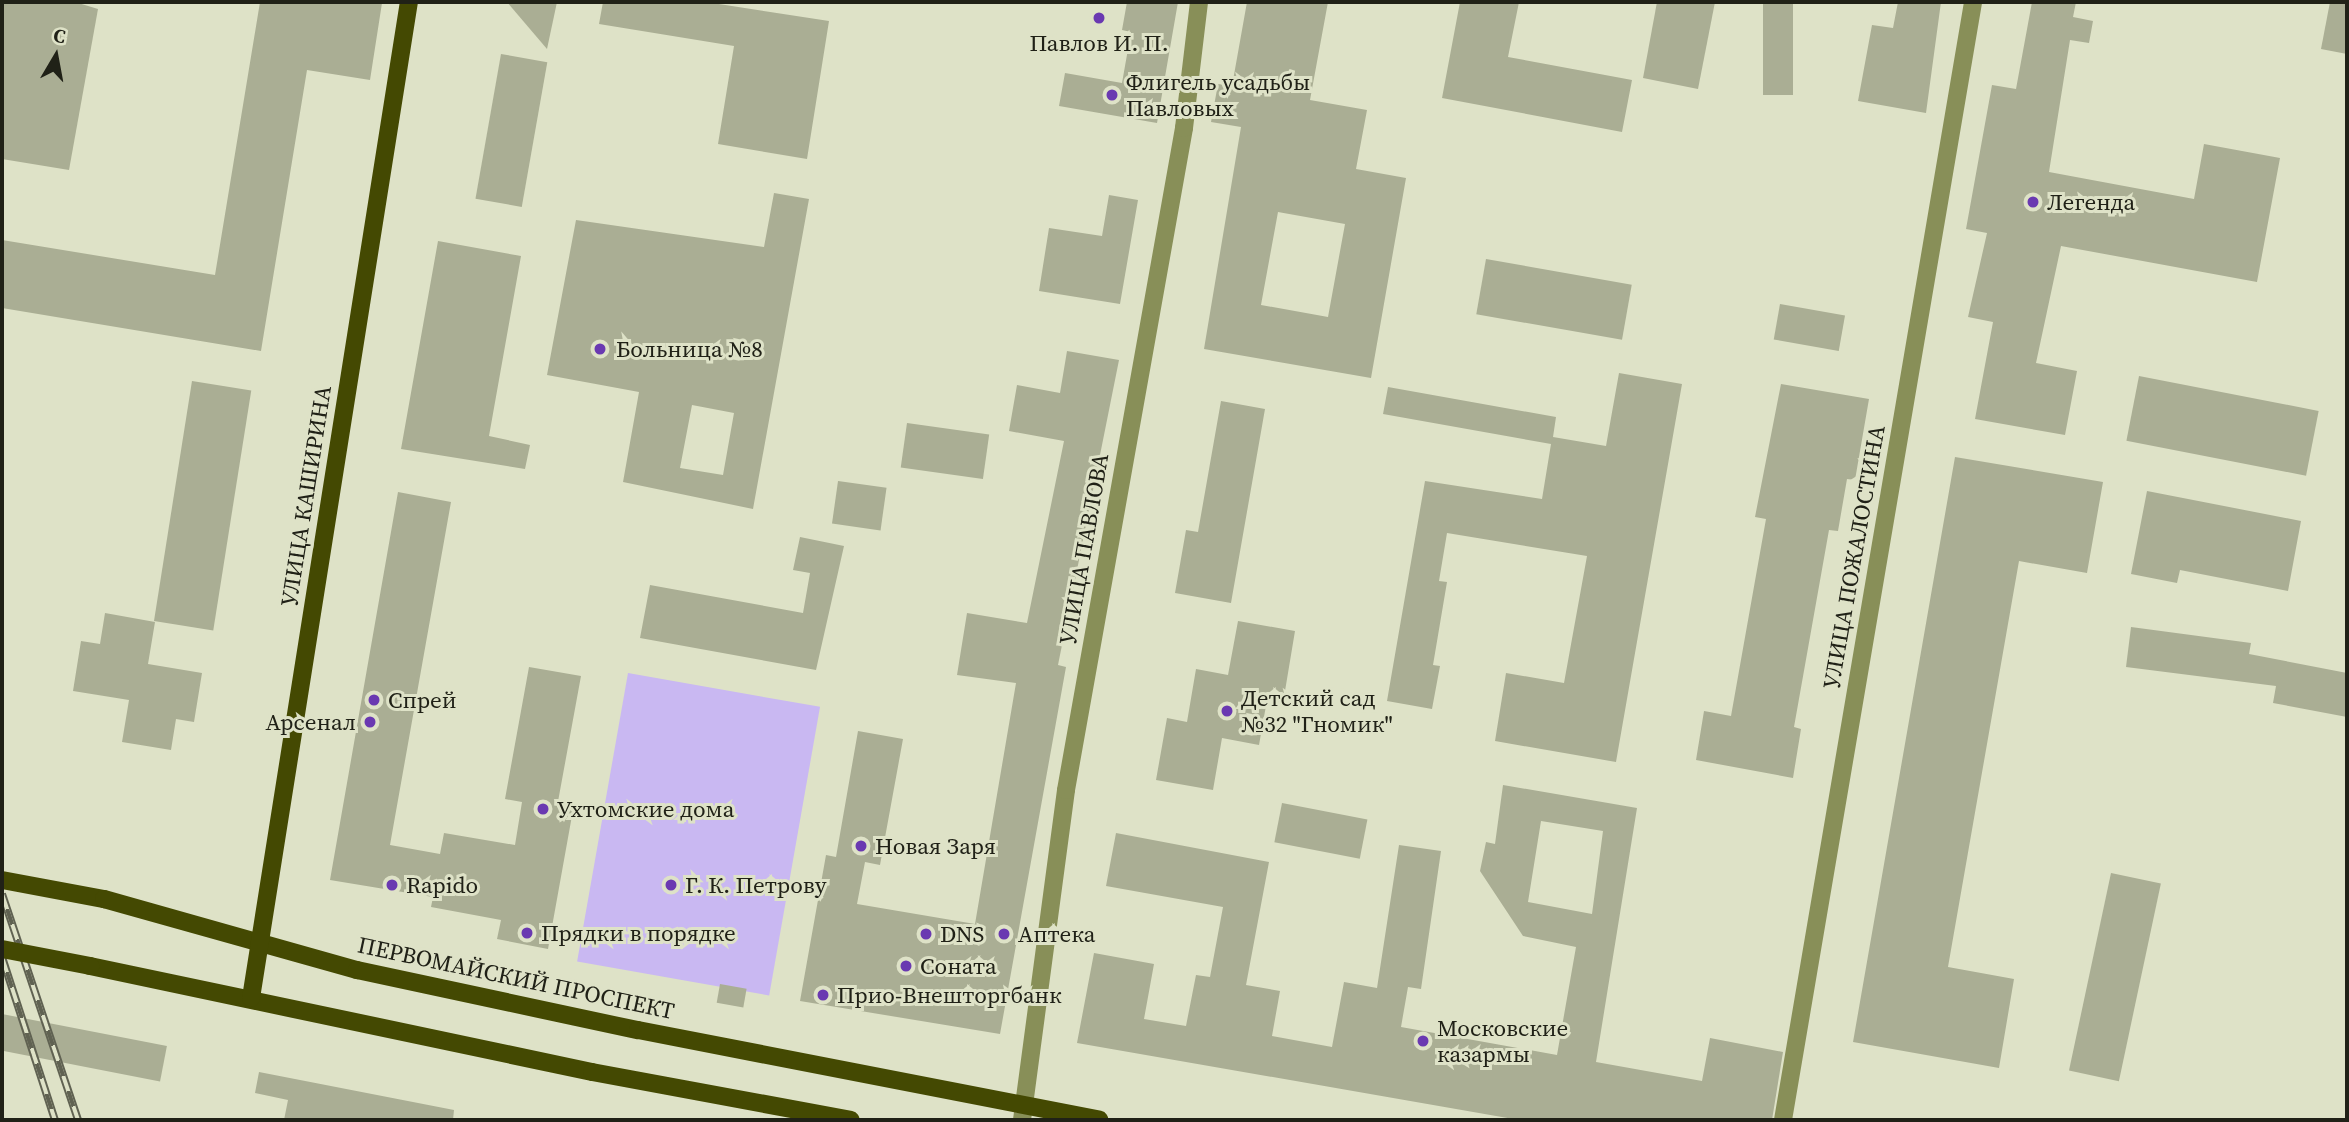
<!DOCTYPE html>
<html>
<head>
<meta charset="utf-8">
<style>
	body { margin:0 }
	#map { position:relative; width:2349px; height:1122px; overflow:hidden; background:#dee2c7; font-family:"Source Serif 4",serif }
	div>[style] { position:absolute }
	.green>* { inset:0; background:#c9b8f2; transform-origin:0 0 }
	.building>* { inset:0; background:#aaae94; transform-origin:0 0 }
	.minor>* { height:18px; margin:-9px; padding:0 9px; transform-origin:9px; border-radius:9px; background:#888f58 }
	.major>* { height:18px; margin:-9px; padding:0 9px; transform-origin:9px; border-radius:9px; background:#444902 }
	.rail>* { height:8px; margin-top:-4px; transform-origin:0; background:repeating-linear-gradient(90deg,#dee2c7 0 16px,#606252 0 32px); box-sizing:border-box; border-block:2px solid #606252 }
	.major-bridge>* { height:18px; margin:-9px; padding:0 9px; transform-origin:9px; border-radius:9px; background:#444902 }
	.dots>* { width:19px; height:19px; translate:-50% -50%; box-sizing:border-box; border:4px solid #dee2c7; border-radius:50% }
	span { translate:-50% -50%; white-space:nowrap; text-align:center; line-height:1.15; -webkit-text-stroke:6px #dee2c7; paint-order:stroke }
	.poi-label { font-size:23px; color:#202117 }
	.left { translate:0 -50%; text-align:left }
	.right { translate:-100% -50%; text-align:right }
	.street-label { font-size:23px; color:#202117 }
	.frame { position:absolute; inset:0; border:4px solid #202117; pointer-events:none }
	.north { position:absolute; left:21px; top:21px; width:70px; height:70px; -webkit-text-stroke:5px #dee2c7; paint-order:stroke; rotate:10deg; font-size:19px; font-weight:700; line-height:28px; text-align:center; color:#202117 }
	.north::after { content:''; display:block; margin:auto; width:24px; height:32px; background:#202117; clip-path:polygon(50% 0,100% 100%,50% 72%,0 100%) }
</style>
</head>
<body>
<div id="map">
	<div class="green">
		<i style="left:628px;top:673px;width:195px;height:293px;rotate:10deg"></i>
	</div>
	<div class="building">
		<i style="clip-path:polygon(2px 2px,75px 2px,98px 9px,69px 170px,2px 159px)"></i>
		<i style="clip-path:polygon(260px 2px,382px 3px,370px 80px,307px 70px,261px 351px,2px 308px,2px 240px,215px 275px)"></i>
		<i style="clip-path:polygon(507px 2px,557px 2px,547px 49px)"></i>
		<i style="clip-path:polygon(603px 2px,706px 2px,829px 21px,807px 159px,718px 144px,734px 46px,599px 24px)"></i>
		<i style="clip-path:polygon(1127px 2px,1178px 2px,1157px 123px,1059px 106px,1065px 73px,1122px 83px,1131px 32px,1122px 30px)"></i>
		<i style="clip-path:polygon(evenodd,1247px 2px,1328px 2px,1310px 100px,1367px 110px,1356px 169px,1406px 178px,1371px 378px,1204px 349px,1241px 127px,1211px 122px,1218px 84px,1232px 86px,1247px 2px,1278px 212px,1345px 224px,1328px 317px,1261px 305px,1278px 212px)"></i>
		<i style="clip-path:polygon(1460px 2px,1519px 2px,1508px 57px,1632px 80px,1622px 132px,1442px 98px)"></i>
		<i style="clip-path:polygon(1657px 2px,1715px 2px,1698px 89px,1643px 78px)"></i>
		<i style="left:1763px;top:2px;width:30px;height:93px"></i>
		<i style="clip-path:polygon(1898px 2px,1941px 2px,1926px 113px,1858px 101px,1872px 25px,1893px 28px)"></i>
		<i style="clip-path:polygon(2032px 2px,2076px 2px,2073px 17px,2093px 21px,2089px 43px,2070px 40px,2049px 172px,2194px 199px,2204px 144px,2280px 158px,2257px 282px,2061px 246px,2036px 363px,2077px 371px,2065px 435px,1975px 419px,1993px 322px,1968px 317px,1987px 233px,1966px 229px,1992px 85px,2016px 89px)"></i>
		<i style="clip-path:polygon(2330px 2px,2347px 2px,2347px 54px,2321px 49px)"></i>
		<i style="left:501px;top:54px;width:47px;height:147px;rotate:10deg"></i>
		<i style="clip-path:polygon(evenodd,774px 193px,809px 199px,753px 509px,623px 482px,639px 392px,547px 375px,576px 220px,764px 247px,774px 193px,692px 405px,734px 413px,723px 475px,680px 468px,692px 405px)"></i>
		<i style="clip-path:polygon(1109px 195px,1138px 200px,1120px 304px,1039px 291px,1049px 228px,1102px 236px)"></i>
		<i style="clip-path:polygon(438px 241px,521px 256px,489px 436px,530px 445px,525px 469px,401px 449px)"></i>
		<i style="left:1486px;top:259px;width:148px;height:56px;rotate:10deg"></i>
		<i style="left:1780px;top:304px;width:66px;height:36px;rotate:10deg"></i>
		<i style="clip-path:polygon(1067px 351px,1119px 360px,1058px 665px,1066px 667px,1000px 1034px,800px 1001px,826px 855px,836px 857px,858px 731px,903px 739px,880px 865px,865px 862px,857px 904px,975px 924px,1016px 683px,957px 675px,967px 613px,1027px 623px,1064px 441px,1009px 431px,1017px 385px,1060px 393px)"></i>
		<i style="clip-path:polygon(1619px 373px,1682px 384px,1616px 762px,1495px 741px,1506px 673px,1564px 683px,1587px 556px,1447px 533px,1439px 581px,1447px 582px,1433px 665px,1440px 666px,1432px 709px,1387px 701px,1425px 481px,1542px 499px,1551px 444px,1383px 414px,1388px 387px,1556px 417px,1553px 437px,1606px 446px)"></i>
		<i style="left:2139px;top:376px;width:183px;height:66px;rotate:11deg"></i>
		<i style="left:192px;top:381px;width:60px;height:243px;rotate:9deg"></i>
		<i style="clip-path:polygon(1781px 384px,1869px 399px,1855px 480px,1847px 479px,1838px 531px,1829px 530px,1794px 727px,1801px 729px,1793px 778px,1696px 760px,1704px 711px,1731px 716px,1766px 519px,1755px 517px)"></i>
		<i style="clip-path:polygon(1221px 401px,1265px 409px,1231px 603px,1175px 593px,1186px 530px,1198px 532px)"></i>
		<i style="left:907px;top:423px;width:83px;height:45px;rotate:8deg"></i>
		<i style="clip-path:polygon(1955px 457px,2103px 482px,2087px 573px,2019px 561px,1948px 967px,2014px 979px,1999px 1068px,1853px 1042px)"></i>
		<i style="left:838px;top:481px;width:49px;height:43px;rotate:8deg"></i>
		<i style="clip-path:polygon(2147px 491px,2301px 521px,2288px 591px,2180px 570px,2177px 583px,2131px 574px)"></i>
		<i style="clip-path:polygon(398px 492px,451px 502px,390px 845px,440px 854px,444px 833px,515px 845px,522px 802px,505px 799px,529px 667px,581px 676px,557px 807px,573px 810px,548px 949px,497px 939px,501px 920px,431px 907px,433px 897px,330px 880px)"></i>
		<i style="clip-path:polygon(800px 537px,844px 546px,816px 670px,640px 638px,650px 585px,803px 613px,810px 573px,793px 570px)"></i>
		<i style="clip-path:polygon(105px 613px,155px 622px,148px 664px,202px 673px,194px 722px,176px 719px,171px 750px,122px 742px,129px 700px,73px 691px,81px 641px,100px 644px)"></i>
		<i style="clip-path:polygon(1238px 621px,1295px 631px,1283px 703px,1267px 700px,1259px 745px,1222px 738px,1213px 790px,1156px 780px,1167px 718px,1187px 722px,1196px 669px,1228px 675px)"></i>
		<i style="clip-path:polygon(2131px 627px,2251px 643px,2249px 654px,2347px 673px,2347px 717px,2273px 703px,2276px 686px,2126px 667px)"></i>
		<i style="clip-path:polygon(evenodd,1503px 785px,1637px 808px,1596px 1062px,1702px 1081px,1710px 1038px,1783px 1052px,1772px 1120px,1519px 1120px,1077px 1043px,1094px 953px,1154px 964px,1144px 1019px,1186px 1026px,1196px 975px,1210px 977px,1223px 907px,1106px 886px,1116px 833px,1269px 862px,1246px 985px,1280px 991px,1272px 1036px,1332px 1047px,1344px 982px,1377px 988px,1399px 845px,1441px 851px,1421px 989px,1408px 987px,1401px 1027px,1557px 1055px,1576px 947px,1523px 936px,1480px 871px,1486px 842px,1495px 844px,1503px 785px,1541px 821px,1603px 831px,1592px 914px,1528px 902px,1541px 821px)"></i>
		<i style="left:1282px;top:803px;width:87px;height:40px;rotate:11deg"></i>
		<i style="left:2111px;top:873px;width:51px;height:202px;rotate:12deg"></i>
		<i style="left:720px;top:984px;width:27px;height:19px;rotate:10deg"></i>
		<i style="left:2px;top:1014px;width:168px;height:36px;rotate:11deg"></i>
		<i style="clip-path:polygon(259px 1072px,454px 1110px,453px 1120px,284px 1120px,288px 1100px,255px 1093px)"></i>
	</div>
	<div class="minor">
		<i style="left:1022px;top:1120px;width:333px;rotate:-82.4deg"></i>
		<i style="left:1066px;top:790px;width:672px;rotate:-79.89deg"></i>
		<i style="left:1184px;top:128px;width:127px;rotate:-83.2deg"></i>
		<i style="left:1783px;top:1120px;width:1134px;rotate:-80.35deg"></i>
	</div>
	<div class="major">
		<i style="left:2px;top:880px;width:104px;rotate:10.6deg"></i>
		<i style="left:104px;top:899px;width:263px;rotate:15.7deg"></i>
		<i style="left:357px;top:970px;width:287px;rotate:12.1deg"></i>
		<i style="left:638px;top:1030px;width:470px;rotate:11deg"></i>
		<i style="left:90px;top:966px;width:513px;rotate:11.92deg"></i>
		<i style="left:592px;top:1072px;width:263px;rotate:10.5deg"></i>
		<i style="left:251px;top:998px;width:1008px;rotate:-80.99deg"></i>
	</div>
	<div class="rail">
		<i style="left:2px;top:894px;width:238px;rotate:71.4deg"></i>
		<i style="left:2px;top:957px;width:171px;rotate:72deg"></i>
	</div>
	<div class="major-bridge">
		<i style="left:2px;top:949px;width:90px;rotate:10.9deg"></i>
	</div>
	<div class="dots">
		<i style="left:1099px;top:18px;background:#6a39b1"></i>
		<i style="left:1112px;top:95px;background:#6a39b1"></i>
		<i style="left:2033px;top:202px;background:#6a39b1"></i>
		<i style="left:600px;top:349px;background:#6a39b1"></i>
		<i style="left:374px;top:700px;background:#6a39b1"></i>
		<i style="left:1227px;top:711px;background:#6a39b1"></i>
		<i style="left:370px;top:722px;background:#6a39b1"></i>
		<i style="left:543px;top:809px;background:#6a39b1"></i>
		<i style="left:861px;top:846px;background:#6a39b1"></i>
		<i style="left:392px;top:885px;background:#6a39b1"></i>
		<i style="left:671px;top:885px;background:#6a39b1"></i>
		<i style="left:527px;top:933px;background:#6a39b1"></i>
		<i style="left:926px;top:934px;background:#6a39b1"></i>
		<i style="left:1004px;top:934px;background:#6a39b1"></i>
		<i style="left:906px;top:966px;background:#6a39b1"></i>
		<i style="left:823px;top:995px;background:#6a39b1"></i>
		<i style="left:1423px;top:1041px;background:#6a39b1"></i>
	</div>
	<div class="poi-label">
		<span style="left:1099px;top:43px">Павлов И. П.</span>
		<span class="left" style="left:1126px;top:95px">Флигель усадьбы<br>Павловых</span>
		<span class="left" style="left:2047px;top:202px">Легенда</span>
		<span class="left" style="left:616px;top:349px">Больница №8</span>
		<span class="left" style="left:1241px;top:711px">Детский сад<br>№32 "Гномик"</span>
		<span class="left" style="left:388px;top:700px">Спрей</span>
		<span class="right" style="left:356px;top:722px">Арсенал</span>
		<span class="left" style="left:557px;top:809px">Ухтомские дома</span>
		<span class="left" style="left:875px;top:846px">Новая Заря</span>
		<span class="left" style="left:406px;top:885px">Rapido</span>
		<span class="left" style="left:685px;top:885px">Г. К. Петрову</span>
		<span class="left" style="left:541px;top:933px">Прядки в порядке</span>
		<span class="left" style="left:940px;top:934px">DNS</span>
		<span class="left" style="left:1018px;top:934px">Аптека</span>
		<span class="left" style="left:920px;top:966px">Соната</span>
		<span class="left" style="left:837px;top:995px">Прио-Внешторгбанк</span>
		<span class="left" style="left:1437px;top:1041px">Московские<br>казармы</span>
	</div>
	<div class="street-label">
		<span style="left:306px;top:496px;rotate:-81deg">УЛИЦА КАШИРИНА</span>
		<span style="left:1084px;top:549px;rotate:-80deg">УЛИЦА ПАВЛОВА</span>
		<span style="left:1854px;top:557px;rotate:-80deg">УЛИЦА ПОЖАЛОСТИНА</span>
		<span style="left:516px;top:978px;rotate:12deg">ПЕРВОМАЙСКИЙ ПРОСПЕКТ</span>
	</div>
	<div class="frame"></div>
	<div class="north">С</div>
</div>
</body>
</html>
